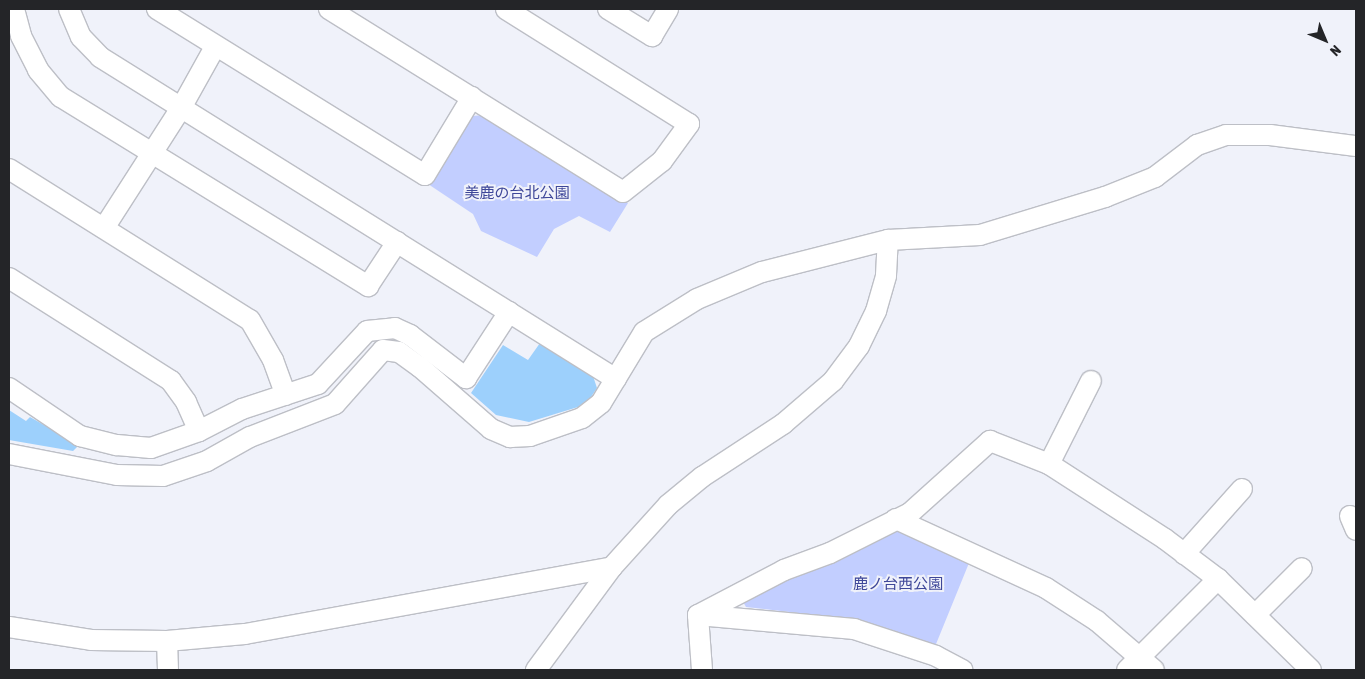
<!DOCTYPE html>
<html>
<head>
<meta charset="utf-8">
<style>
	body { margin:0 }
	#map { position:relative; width:1365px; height:679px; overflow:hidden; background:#f0f2fa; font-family:"Asap Condensed","Noto Sans JP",sans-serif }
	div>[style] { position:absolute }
	.green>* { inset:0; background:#c2ceff }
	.water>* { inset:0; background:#9dd0fc }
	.roads { filter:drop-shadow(1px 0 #bdbfc6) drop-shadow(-1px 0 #bdbfc6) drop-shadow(0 1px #bdbfc6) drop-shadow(0 -1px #bdbfc6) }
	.minor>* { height:20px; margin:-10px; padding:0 10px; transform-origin:10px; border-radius:10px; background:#fff }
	span { translate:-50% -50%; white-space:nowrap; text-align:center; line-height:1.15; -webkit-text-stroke:4px #f0f2fa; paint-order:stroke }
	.park-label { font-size:15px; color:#3e4799 }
	.frame { position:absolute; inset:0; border:10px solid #242528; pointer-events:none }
	.north { position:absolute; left:1300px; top:15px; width:50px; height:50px; -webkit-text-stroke:4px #f0f2fa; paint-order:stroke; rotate:135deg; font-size:14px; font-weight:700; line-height:20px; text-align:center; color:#242528 }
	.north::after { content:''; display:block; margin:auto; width:18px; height:22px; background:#242528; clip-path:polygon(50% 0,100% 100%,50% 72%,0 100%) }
</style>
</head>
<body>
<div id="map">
	<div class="green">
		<i style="clip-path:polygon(485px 115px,628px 203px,610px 232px,579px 216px,554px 229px,537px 257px,481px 231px,473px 214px,428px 184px,472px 116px)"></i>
		<i style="clip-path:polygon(898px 531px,969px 563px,934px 649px,858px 620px,746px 607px,742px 600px)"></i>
	</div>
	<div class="water">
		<i style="clip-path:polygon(540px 343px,592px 373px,597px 388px,591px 397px,578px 407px,529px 422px,496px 415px,471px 393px,503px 345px,528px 360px)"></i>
		<i style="clip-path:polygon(9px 410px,26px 421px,30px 417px,79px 445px,73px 451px,9px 440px)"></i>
	</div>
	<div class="roads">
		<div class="minor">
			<i style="left:14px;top:9px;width:28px;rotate:75deg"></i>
			<i style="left:21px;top:36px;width:38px;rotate:63deg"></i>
			<i style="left:38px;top:70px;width:35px;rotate:50deg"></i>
			<i style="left:61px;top:97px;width:361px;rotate:31.6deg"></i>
			<i style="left:368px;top:286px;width:53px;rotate:-56.6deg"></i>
			<i style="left:69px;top:9px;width:30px;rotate:67deg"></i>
			<i style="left:81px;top:37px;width:28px;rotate:46deg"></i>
			<i style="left:100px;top:57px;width:608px;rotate:31.97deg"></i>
			<i style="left:157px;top:9px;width:315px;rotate:31.8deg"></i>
			<i style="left:425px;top:175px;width:91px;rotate:-58.9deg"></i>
			<i style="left:329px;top:9px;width:346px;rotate:31.9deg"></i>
			<i style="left:623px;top:192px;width:50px;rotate:-38.5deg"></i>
			<i style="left:662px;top:161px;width:46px;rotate:-53.9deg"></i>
			<i style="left:689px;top:124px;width:216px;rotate:-147.9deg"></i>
			<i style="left:608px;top:9px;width:52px;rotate:31.5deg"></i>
			<i style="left:652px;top:36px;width:31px;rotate:-59deg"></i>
			<i style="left:9px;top:169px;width:284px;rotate:32.1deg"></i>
			<i style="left:250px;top:320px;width:46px;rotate:60.1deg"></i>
			<i style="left:273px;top:360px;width:37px;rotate:70deg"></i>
			<i style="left:104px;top:228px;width:143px;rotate:-57.3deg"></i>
			<i style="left:181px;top:108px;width:70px;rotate:-60.9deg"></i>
			<i style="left:9px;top:278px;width:192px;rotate:32.4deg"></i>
			<i style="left:171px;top:381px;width:26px;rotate:54deg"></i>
			<i style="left:186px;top:402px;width:32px;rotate:66deg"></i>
			<i style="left:9px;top:388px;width:86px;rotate:34.1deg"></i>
			<i style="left:80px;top:436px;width:38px;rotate:14deg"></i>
			<i style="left:117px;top:445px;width:34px;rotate:5deg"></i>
			<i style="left:151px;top:448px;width:51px;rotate:-19.5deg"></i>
			<i style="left:199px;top:431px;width:48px;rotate:-27.1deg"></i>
			<i style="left:242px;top:409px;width:80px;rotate:-18.2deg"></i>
			<i style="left:318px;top:384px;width:72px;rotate:-47.2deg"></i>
			<i style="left:367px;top:331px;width:28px;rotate:-6deg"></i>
			<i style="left:395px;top:328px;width:17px;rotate:25deg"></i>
			<i style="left:410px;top:335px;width:71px;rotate:37.5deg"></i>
			<i style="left:466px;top:378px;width:79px;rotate:-56.9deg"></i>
			<i style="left:9px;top:454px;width:110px;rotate:11deg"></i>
			<i style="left:117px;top:475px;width:46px;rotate:1.2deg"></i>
			<i style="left:163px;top:476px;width:46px;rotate:-18.8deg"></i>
			<i style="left:207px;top:461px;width:49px;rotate:-29.2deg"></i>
			<i style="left:250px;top:437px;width:91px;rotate:-21.2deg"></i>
			<i style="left:335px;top:404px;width:72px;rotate:-48.4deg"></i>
			<i style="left:383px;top:350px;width:16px;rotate:7deg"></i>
			<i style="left:399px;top:352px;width:26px;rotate:36deg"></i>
			<i style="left:420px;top:367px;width:94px;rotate:41.1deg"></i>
			<i style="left:491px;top:429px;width:21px;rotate:23deg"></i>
			<i style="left:510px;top:437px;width:20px;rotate:-3deg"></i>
			<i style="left:530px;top:436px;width:55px;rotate:-19.1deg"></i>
			<i style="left:582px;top:418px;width:24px;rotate:-38deg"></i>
			<i style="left:601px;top:403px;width:83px;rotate:-58.8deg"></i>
			<i style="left:644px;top:332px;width:62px;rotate:-31.9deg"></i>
			<i style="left:697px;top:299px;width:70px;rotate:-22.6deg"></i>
			<i style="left:762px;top:272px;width:130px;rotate:-14.3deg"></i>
			<i style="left:888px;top:240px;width:92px;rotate:-3.1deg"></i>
			<i style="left:980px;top:235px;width:131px;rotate:-16.9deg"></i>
			<i style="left:1105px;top:197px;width:54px;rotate:-21.8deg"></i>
			<i style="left:1155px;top:177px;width:53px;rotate:-37.3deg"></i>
			<i style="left:1197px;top:145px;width:31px;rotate:-19deg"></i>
			<i style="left:1226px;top:135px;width:44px"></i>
			<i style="left:1270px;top:135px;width:87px;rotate:7.3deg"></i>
			<i style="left:1049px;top:464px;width:93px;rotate:-63.2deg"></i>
			<i style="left:1350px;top:516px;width:15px;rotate:67deg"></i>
			<i style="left:896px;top:519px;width:165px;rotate:24.7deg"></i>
			<i style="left:1046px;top:588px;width:61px;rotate:32.9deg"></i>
			<i style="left:1097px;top:621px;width:75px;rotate:40.7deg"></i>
			<i style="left:1184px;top:554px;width:87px;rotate:-48.3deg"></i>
			<i style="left:698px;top:615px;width:157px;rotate:5.1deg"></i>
			<i style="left:854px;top:629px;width:86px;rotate:18.2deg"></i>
			<i style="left:936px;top:656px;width:30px;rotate:28deg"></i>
			<i style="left:1255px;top:615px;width:66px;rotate:-45deg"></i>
			<i style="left:9px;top:627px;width:83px;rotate:9deg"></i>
			<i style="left:91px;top:640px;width:76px;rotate:0.8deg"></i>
			<i style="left:167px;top:641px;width:78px;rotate:-5.1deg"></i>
			<i style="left:245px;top:634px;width:373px;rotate:-10.3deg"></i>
			<i style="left:167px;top:641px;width:29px;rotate:88deg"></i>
			<i style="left:536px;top:670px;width:128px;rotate:-53.6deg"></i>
			<i style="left:612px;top:567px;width:84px;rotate:-47.9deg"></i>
			<i style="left:668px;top:505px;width:44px;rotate:-39.5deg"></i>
			<i style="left:702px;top:477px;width:97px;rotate:-33.2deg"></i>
			<i style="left:783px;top:424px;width:66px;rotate:-40.7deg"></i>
			<i style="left:833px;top:381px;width:44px;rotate:-53.4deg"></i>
			<i style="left:859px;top:346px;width:39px;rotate:-64deg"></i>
			<i style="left:876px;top:311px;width:37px;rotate:-74deg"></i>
			<i style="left:886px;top:275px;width:35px;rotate:-87deg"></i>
			<i style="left:702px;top:670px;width:55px;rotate:-94.2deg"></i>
			<i style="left:698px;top:615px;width:97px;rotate:-27.6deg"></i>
			<i style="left:784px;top:570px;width:49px;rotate:-20.3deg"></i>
			<i style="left:830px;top:553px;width:89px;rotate:-26.6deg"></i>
			<i style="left:910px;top:513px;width:108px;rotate:-42deg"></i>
			<i style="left:990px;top:441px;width:63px;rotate:21.3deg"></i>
			<i style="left:1049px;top:464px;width:138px;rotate:32.9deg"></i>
			<i style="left:1165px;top:539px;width:66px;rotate:37deg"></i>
			<i style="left:1218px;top:579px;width:130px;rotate:44.4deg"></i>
			<i style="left:1127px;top:670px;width:129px;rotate:-45deg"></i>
		</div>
	</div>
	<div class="park-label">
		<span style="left:517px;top:193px">美鹿の台北公園</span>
		<span style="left:898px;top:584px">鹿ノ台西公園</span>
	</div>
	<div class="frame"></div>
	<div class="north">N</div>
</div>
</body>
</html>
